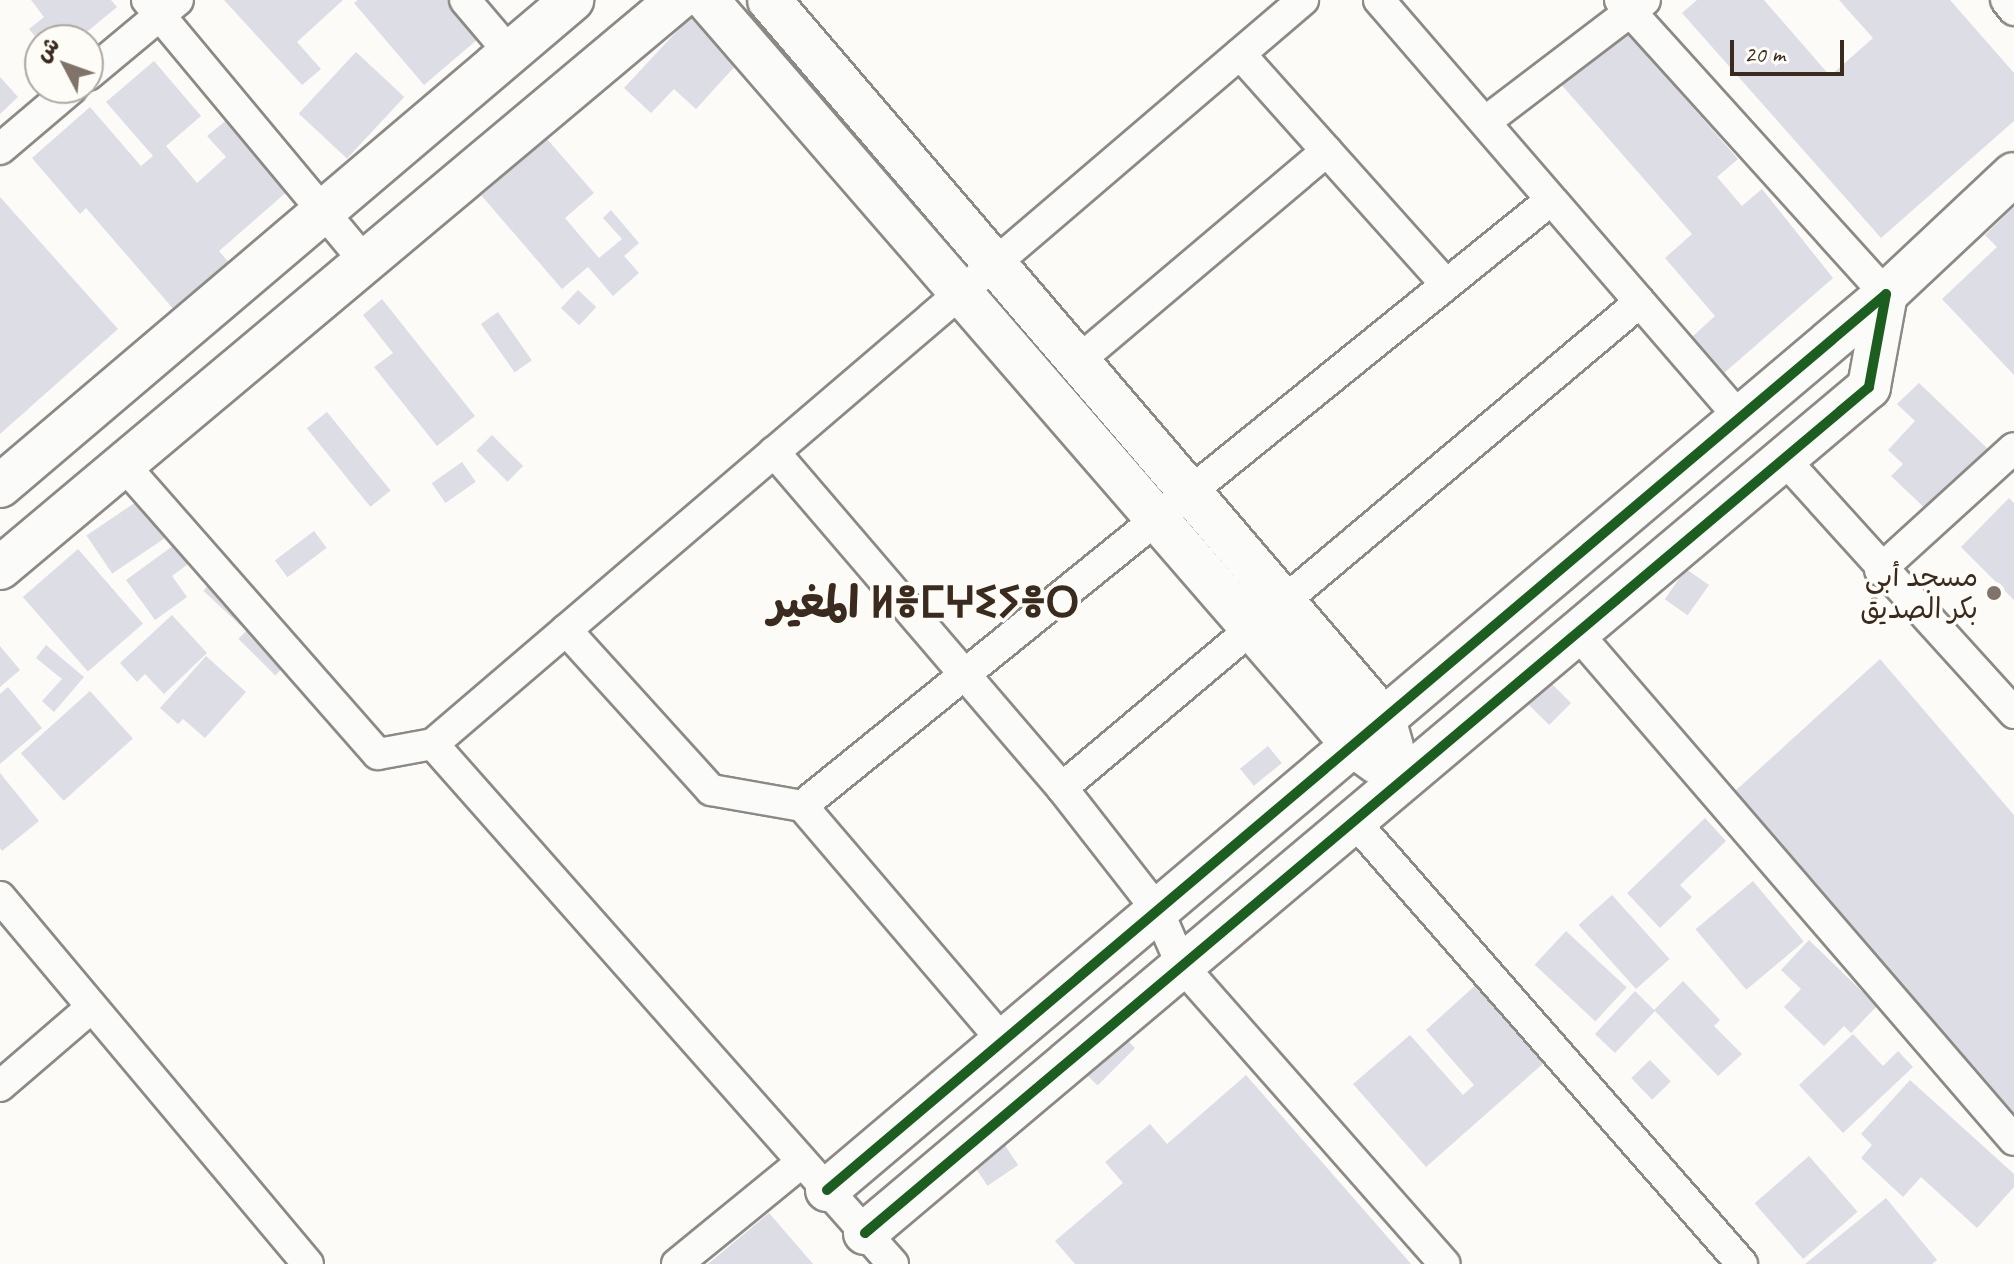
<!DOCTYPE html>
<html>
<head>
<meta charset="utf-8">
<style>
	body { margin:0 }
	#map { position:relative; width:2014px; height:1264px; overflow:hidden; background:#fcfbf8; font-family:Caveat,"Playpen Sans Arabic","Noto Sans Tifinagh",sans-serif }
	div>[style] { position:absolute }
	.building>* { inset:0; background:#dcdde5; transform-origin:0 0 }
	.roads { filter:drop-shadow(2px 0 #8d8985) drop-shadow(-2px 0 #8d8985) drop-shadow(0 2px #8d8985) drop-shadow(0 -2px #8d8985) }
	.street>* { height:30px; margin:-15px; padding:0 15px; transform-origin:15px; border-radius:15px; background:#fbfbf9 }
	.secondary>* { height:42px; margin:-21px; padding:0 21px; transform-origin:21px; border-radius:21px; background:#fbfbf9 }
	.cycleway>* { height:10px; margin:-5px; padding:0 5px; transform-origin:5px; border-radius:5px; background:#1b5e20 }
	.dots>* { width:22px; height:22px; translate:-50% -50%; box-sizing:border-box; border:4px solid #fdfcf7; border-radius:50% }
	span { translate:-50% -50%; white-space:nowrap; text-align:center; line-height:1.15; -webkit-text-stroke:7px #fdfcf7; paint-order:stroke }
	.poi-label { font-size:28px; color:#3b2a1e }
	.right { translate:-100% -50%; text-align:right }
	.town-label { font-size:44px; color:#3b2a1e; font-weight:700 }
	.north { position:absolute; left:24px; top:24px; width:80px; height:80px; box-sizing:border-box; background:#fdfcf7; border:2px solid #afa8a0; border-radius:50%; rotate:311deg; font-size:22px; font-weight:700; line-height:32px; text-align:center; color:#3b2a1e }
	.north::after { content:''; display:block; margin:auto; width:28px; height:36px; background:#7f736a; clip-path:polygon(50% 0,100% 100%,50% 72%,0 100%) }
	.scale { position:absolute; left:1730px; top:40px; width:114px; height:36px; box-sizing:border-box; border:4px solid #3b2a1e; border-top:0; padding-left:10px; font-size:24px; line-height:28px; white-space:nowrap; color:#3b2a1e; -webkit-text-stroke:6px #fdfcf7; paint-order:stroke }
</style>
</head>
<body>
<div id="map">
	<div class="building">
		<i style="clip-path:polygon(31px 0,111px 0,117px 7px,77px 40px,38px 40px,29px 29px,44px 17px)"></i>
		<i style="clip-path:polygon(224px 0,343px 0,297px 42px,321px 69px,302px 85px)"></i>
		<i style="clip-path:polygon(358px 0,470px 0,492px 27px,424px 85px,354px 3px)"></i>
		<i style="clip-path:polygon(1697px 0,1764px 0,1830px 76px,1873px 38px,1839px 0,1950px 0,2014px 73px,2014px 121px,1881px 238px,1682px 13px)"></i>
		<i style="clip-path:polygon(703px 3px,731px 29px,716px 45px,737px 64px,696px 109px,674px 89px,651px 113px,624px 88px)"></i>
		<i style="clip-path:polygon(1623px 28px,1738px 159px,1717px 177px,1742px 206px,1762px 189px,1833px 278px,1724px 373px,1692px 337px,1715px 316px,1665px 258px,1692px 234px,1560px 83px)"></i>
		<i style="left:356px;top:52px;width:66px;height:84px;rotate:43deg"></i>
		<i style="clip-path:polygon(154px 61px,201px 116px,166px 146px,197px 183px,226px 157px,207px 136px,229px 118px,290px 189px,219px 251px,230px 264px,176px 312px,86px 208px,80px 214px,32px 158px,90px 107px,141px 166px,153px 156px,106px 102px)"></i>
		<i style="clip-path:polygon(0 77px,18px 97px,0 114px)"></i>
		<i style="clip-path:polygon(547px 139px,594px 193px,565px 218px,599px 258px,622px 239px,603px 218px,611px 210px,639px 243px,624px 256px,639px 273px,613px 296px,588px 267px,562px 289px,481px 195px)"></i>
		<i style="clip-path:polygon(0 197px,118px 329px,0 434px)"></i>
		<i style="clip-path:polygon(2014px 207px,2014px 375px,1942px 299px,1997px 247px,1985px 235px)"></i>
		<i style="left:578px;top:290px;width:25px;height:25px;rotate:43deg"></i>
		<i style="clip-path:polygon(382px 299px,475px 416px,437px 446px,374px 367px,393px 353px,363px 315px)"></i>
		<i style="left:498px;top:312px;width:59px;height:21px;rotate:55deg"></i>
		<i style="clip-path:polygon(1919px 383px,1989px 450px,1929px 512px,1891px 476px,1903px 464px,1888px 450px,1915px 421px,1897px 404px)"></i>
		<i style="left:327px;top:412px;width:101px;height:26px;rotate:51deg"></i>
		<i style="left:492px;top:435px;width:44px;height:22px;rotate:45deg"></i>
		<i style="left:462px;top:462px;width:24px;height:37px;rotate:55deg"></i>
		<i style="left:142px;top:498px;width:46px;height:67px;rotate:56deg"></i>
		<i style="clip-path:polygon(2009px 498px,2014px 503px,2014px 600px,1961px 547px)"></i>
		<i style="left:314px;top:531px;width:21px;height:49px;rotate:53deg"></i>
		<i style="clip-path:polygon(185px 537px,199px 556px,172px 576px,187px 597px,155px 620px,126px 580px)"></i>
		<i style="left:78px;top:549px;width:99px;height:73px;rotate:49deg"></i>
		<i style="left:1686px;top:569px;width:28px;height:37px;rotate:35deg"></i>
		<i style="left:219px;top:574px;width:51px;height:23px;rotate:43deg"></i>
		<i style="clip-path:polygon(172px 615px,207px 653px,164px 694px,145px 674px,137px 682px,120px 663px)"></i>
		<i style="left:261px;top:616px;width:52px;height:32px;rotate:45deg"></i>
		<i style="clip-path:polygon(46px 645px,84px 677px,54px 712px,42px 701px,62px 679px,36px 658px)"></i>
		<i style="clip-path:polygon(0 646px,20px 670px,0 687px)"></i>
		<i style="clip-path:polygon(206px 656px,246px 692px,205px 738px,183px 719px,178px 724px,160px 708px)"></i>
		<i style="clip-path:polygon(1880px 659px,2014px 815px,2014px 1122px,1733px 793px)"></i>
		<i style="left:1547px;top:679px;width:34px;height:31px;rotate:45deg"></i>
		<i style="clip-path:polygon(8px 687px,42px 728px,0 764px,0 694px)"></i>
		<i style="left:90px;top:691px;width:64px;height:93px;rotate:48deg"></i>
		<i style="left:1268px;top:746px;width:22px;height:36px;rotate:51deg"></i>
		<i style="clip-path:polygon(0 773px,39px 821px,2px 851px,0 848px)"></i>
		<i style="clip-path:polygon(1705px 818px,1726px 841px,1680px 885px,1692px 897px,1660px 928px,1627px 893px)"></i>
		<i style="left:1753px;top:881px;width:79px;height:75px;rotate:50deg"></i>
		<i style="left:1612px;top:895px;width:86px;height:45px;rotate:48deg"></i>
		<i style="left:1566px;top:931px;width:83px;height:46px;rotate:43deg"></i>
		<i style="clip-path:polygon(1809px 940px,1877px 1006px,1851px 1033px,1844px 1026px,1824px 1046px,1784px 1007px,1801px 989px,1781px 970px)"></i>
		<i style="clip-path:polygon(1683px 981px,1720px 1020px,1714px 1026px,1742px 1054px,1718px 1076px,1655px 1011px,1615px 1053px,1595px 1034px,1635px 991px,1654px 1010px)"></i>
		<i style="clip-path:polygon(1478px 983px,1546px 1061px,1426px 1167px,1353px 1084px,1410px 1035px,1463px 1095px,1474px 1085px,1426px 1030px)"></i>
		<i style="clip-path:polygon(1853px 1034px,1883px 1066px,1898px 1051px,1913px 1067px,1843px 1133px,1799px 1085px)"></i>
		<i style="left:1123px;top:1036px;width:17px;height:53px;rotate:45deg"></i>
		<i style="left:1650px;top:1060px;width:30px;height:26px;rotate:46deg"></i>
		<i style="clip-path:polygon(1246px 1075px,1411px 1264px,1075px 1264px,1055px 1241px,1123px 1183px,1105px 1162px,1150px 1124px,1167px 1144px)"></i>
		<i style="clip-path:polygon(1910px 1080px,2014px 1174px,2014px 1187px,1977px 1228px,1921px 1177px,1903px 1197px,1861px 1158px,1872px 1145px,1861px 1134px)"></i>
		<i style="left:1002px;top:1141px;width:29px;height:37px;rotate:56deg"></i>
		<i style="left:1809px;top:1156px;width:74px;height:72px;rotate:49deg"></i>
		<i style="clip-path:polygon(1886px 1198px,1937px 1260px,1932px 1264px,1805px 1264px)"></i>
		<i style="clip-path:polygon(769px 1213px,813px 1264px,708px 1264px)"></i>
	</div>
	<div class="roads">
		<div class="street">
			<i style="left:147px;top:0;width:341px;rotate:50.2deg"></i>
			<i style="left:465px;top:0;width:70px;rotate:49.7deg"></i>
			<i style="left:1379px;top:0;width:552px;rotate:49.18deg"></i>
			<i style="left:1620px;top:0;width:396px;rotate:47.9deg"></i>
			<i style="left:2006px;top:0;width:13px;rotate:51deg"></i>
			<i style="left:1240px;top:54px;width:307px;rotate:48.2deg"></i>
			<i style="left:88px;top:75px;width:117px;rotate:-39.8deg"></i>
			<i style="left:1485px;top:122px;width:201px;rotate:-37.3deg"></i>
			<i style="left:0;top:149px;width:94px;rotate:-40.3deg"></i>
			<i style="left:1077px;top:362px;width:327px;rotate:-40.2deg"></i>
			<i style="left:774px;top:452px;width:443px;rotate:49.4deg"></i>
			<i style="left:1062px;top:788px;width:156px;rotate:52deg"></i>
			<i style="left:1158px;top:911px;width:60px;rotate:66.4deg"></i>
			<i style="left:1182px;top:966px;width:397px;rotate:48.6deg"></i>
			<i style="left:1784px;top:459px;width:343px;rotate:47.8deg"></i>
			<i style="left:123px;top:464px;width:386px;rotate:48.7deg"></i>
			<i style="left:378px;top:754px;width:56px;rotate:-10.3deg"></i>
			<i style="left:1880px;top:570px;width:181px;rotate:-42.3deg"></i>
			<i style="left:566px;top:630px;width:216px;rotate:47.8deg"></i>
			<i style="left:711px;top:790px;width:92px;rotate:10deg"></i>
			<i style="left:1577px;top:633px;width:669px;rotate:49.24deg"></i>
			<i style="left:1062px;top:788px;width:755px;rotate:-40.06deg"></i>
			<i style="left:1354px;top:821px;width:589px;rotate:48.79deg"></i>
			<i style="left:0;top:897px;width:479px;rotate:50deg"></i>
			<i style="left:1003px;top:1041px;width:309px;rotate:-130.5deg"></i>
			<i style="left:802px;top:806px;width:963px;rotate:-38.98deg"></i>
			<i style="left:0;top:1086px;width:121px;rotate:-40.7deg"></i>
			<i style="left:677px;top:1264px;width:161px;rotate:-39.2deg"></i>
			<i style="left:893px;top:1264px;width:694px;rotate:-131.5deg"></i>
			<i style="left:433px;top:744px;width:1145px;rotate:-40.54deg"></i>
		</div>
		<div class="secondary">
			<i style="left:707px;top:0;width:986px;rotate:49.07deg"></i>
			<i style="left:1353px;top:745px;width:29px;rotate:36deg"></i>
			<i style="left:769px;top:0;width:946px;rotate:49.46deg"></i>
			<i style="left:1384px;top:719px;width:29px;rotate:74deg"></i>
			<i style="left:1886px;top:294px;width:175px;rotate:-43.2deg"></i>
			<i style="left:0;top:486px;width:751px;rotate:-40.35deg"></i>
			<i style="left:0;top:568px;width:884px;rotate:-40deg"></i>
			<i style="left:827px;top:1190px;width:1387px;rotate:-40.23deg"></i>
			<i style="left:1886px;top:294px;width:95px;rotate:100.4deg"></i>
			<i style="left:1869px;top:387px;width:1313px;rotate:139.88deg"></i>
		</div>
	</div>
	<div class="cycleway">
		<i style="left:827px;top:1190px;width:1387px;rotate:-40.23deg"></i>
		<i style="left:1886px;top:294px;width:95px;rotate:100.4deg"></i>
		<i style="left:1869px;top:387px;width:1313px;rotate:139.88deg"></i>
	</div>
	<div class="dots">
		<i style="left:1994px;top:593px;background:#7f736a"></i>
	</div>
	<div class="poi-label">
		<span class="right" style="left:1978px;top:593px">مسجد أبي<br>بكر الصديق</span>
	</div>
	<div class="town-label">
		<span style="left:924px;top:603px">المغير ⵍⴻⵎⵖⵉⵢⴻⵔ</span>
	</div>
	<div class="north">ش</div>
	<div class="scale">20 m</div>
</div>
</body>
</html>
